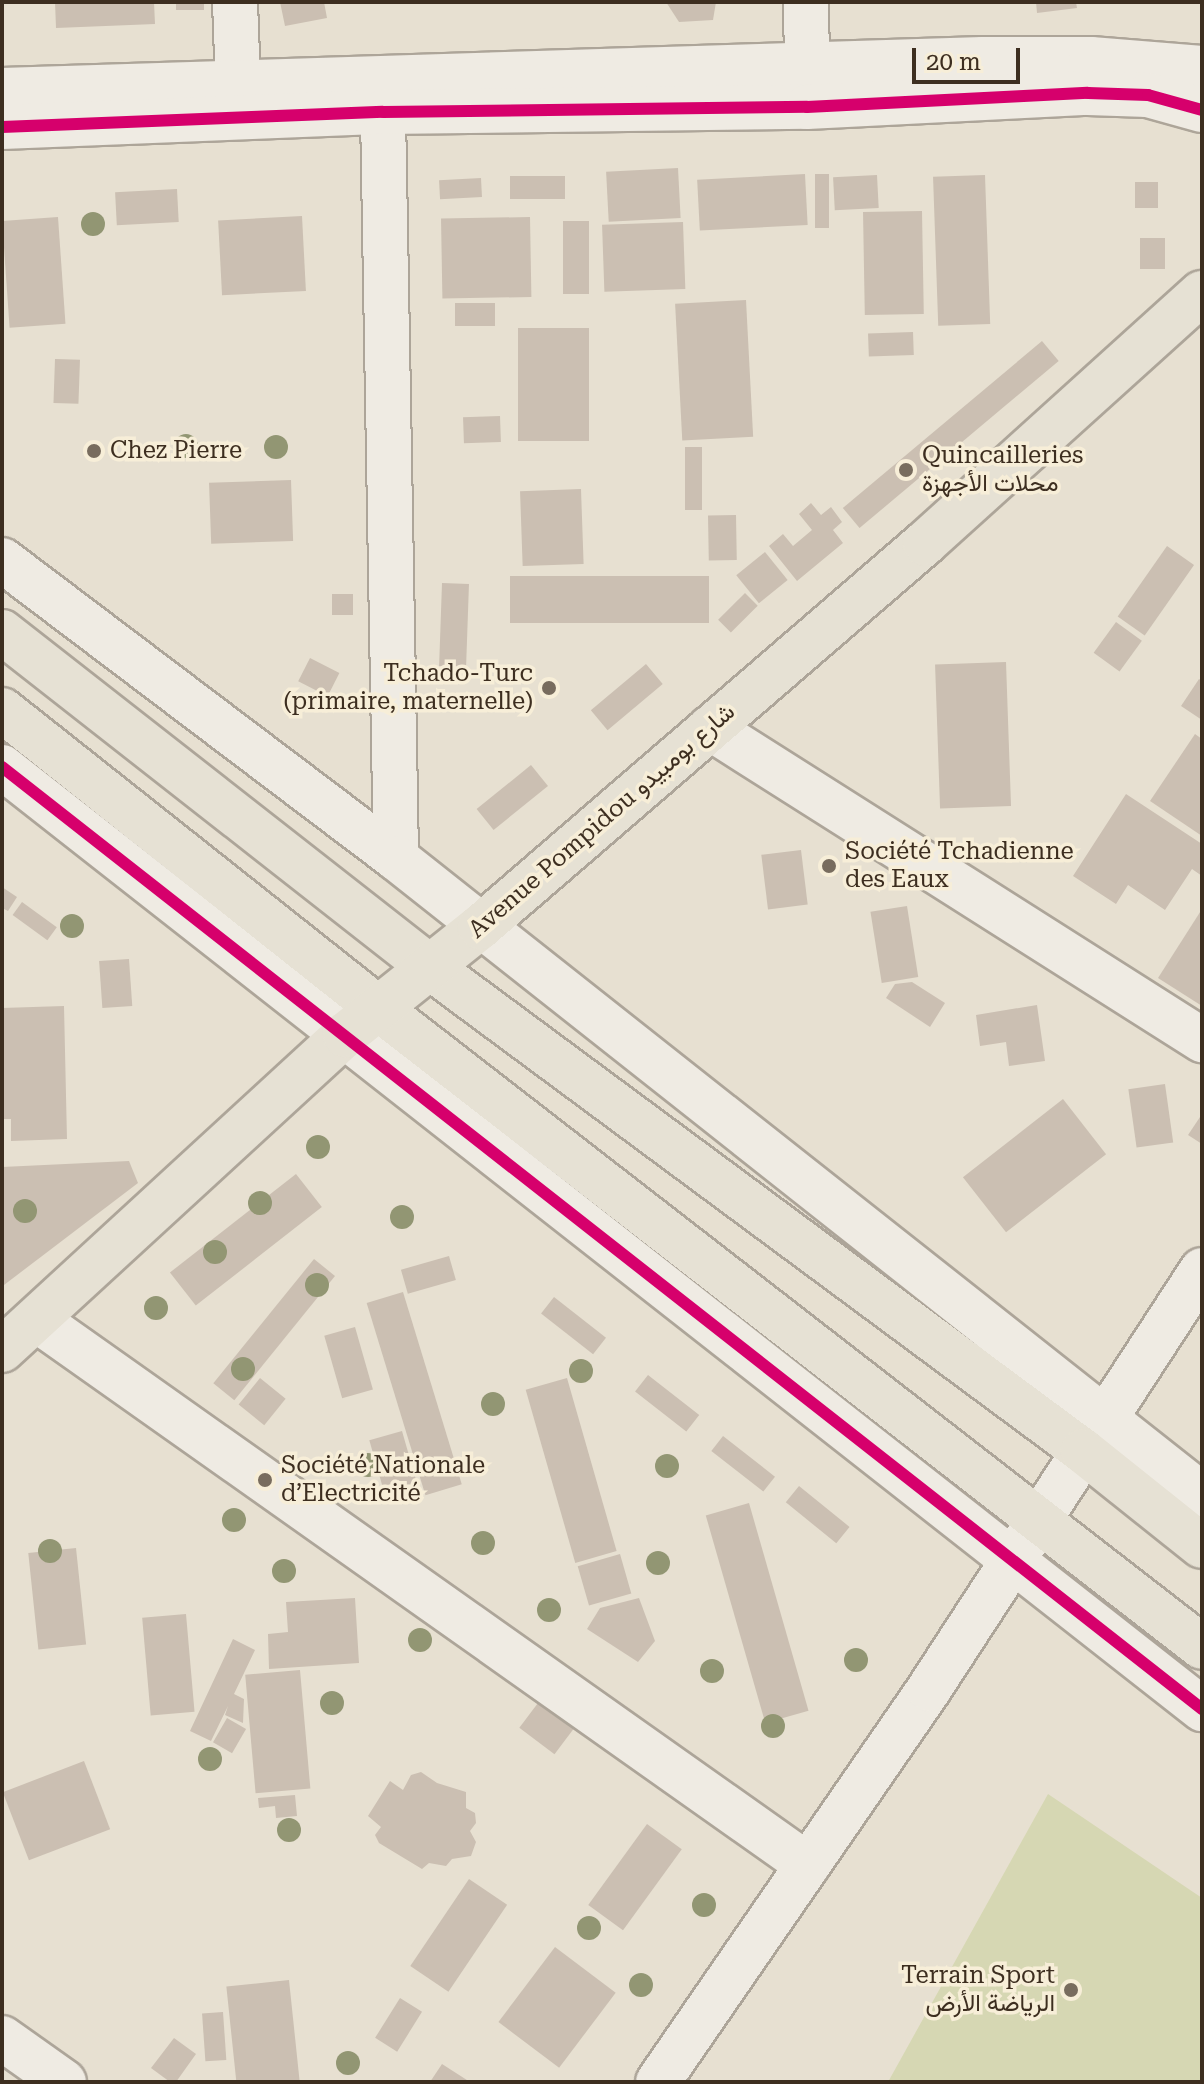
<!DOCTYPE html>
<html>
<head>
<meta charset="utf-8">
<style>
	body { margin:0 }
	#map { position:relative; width:1204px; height:2084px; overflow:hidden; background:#e7e0d1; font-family:"Roboto Serif",Vazirmatn,serif }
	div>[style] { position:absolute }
	.green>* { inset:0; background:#d6d7b3 }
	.building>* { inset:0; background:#cbbfb2; transform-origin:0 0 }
	.roads { filter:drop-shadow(2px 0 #ada599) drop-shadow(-2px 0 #ada599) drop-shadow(0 2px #ada599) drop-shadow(0 -2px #ada599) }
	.minor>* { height:44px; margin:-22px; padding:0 22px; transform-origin:22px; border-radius:22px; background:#efebe3 }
	.major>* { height:44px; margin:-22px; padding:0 22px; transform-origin:22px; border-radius:22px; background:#e6e1d4 }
	.cycleway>* { height:12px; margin:-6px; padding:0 6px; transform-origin:6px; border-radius:6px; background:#d6006c }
	.trees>* { width:24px; height:24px; margin:-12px; border-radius:50%; background:#929673 }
	.dots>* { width:22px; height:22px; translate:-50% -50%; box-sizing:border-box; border:4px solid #f7eed8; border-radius:50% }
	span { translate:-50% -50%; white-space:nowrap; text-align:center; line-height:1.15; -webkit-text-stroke:7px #f7eed8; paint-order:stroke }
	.poi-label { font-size:24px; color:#3d2e20 }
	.left { translate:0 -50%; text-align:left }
	.right { translate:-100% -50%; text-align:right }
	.street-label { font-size:24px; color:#3d2e20 }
	.frame { position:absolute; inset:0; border:4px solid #3d2e20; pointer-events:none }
	.scale { position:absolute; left:912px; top:48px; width:108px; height:36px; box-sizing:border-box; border:4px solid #3d2e20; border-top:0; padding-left:10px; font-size:24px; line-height:28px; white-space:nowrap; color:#3d2e20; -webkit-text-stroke:6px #f7eed8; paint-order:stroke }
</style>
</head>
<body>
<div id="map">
	<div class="green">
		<i style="clip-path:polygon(1048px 1794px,1202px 1898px,1202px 2082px,888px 2082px)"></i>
	</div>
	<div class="building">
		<i style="clip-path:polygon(55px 2px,154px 2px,155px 24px,56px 28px)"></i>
		<i style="left:176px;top:2px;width:28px;height:8px"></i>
		<i style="clip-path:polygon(280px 2px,324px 2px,327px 18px,285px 26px)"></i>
		<i style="clip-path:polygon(666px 2px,716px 2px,713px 20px,679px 22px)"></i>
		<i style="clip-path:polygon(1036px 2px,1076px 2px,1077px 8px,1037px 13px)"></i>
		<i style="left:678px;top:168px;width:50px;height:72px;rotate:87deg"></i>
		<i style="left:805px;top:174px;width:51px;height:108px;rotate:87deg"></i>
		<i style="left:815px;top:174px;width:14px;height:54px"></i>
		<i style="left:877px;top:175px;width:33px;height:44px;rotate:87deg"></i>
		<i style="left:985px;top:175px;width:149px;height:52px;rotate:88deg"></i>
		<i style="left:510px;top:176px;width:55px;height:23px"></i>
		<i style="left:481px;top:178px;width:19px;height:42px;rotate:87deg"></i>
		<i style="left:1135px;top:182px;width:23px;height:26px"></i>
		<i style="left:177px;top:189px;width:33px;height:62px;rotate:87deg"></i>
		<i style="left:922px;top:211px;width:103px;height:59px;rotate:89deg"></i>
		<i style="left:302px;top:216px;width:75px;height:84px;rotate:87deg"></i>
		<i style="left:58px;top:217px;width:107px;height:56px;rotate:86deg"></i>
		<i style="left:530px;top:217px;width:80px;height:89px;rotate:89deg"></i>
		<i style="left:563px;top:221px;width:26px;height:73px"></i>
		<i style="left:683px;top:222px;width:67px;height:81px;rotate:88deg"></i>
		<i style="left:1140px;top:238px;width:25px;height:31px"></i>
		<i style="left:746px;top:300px;width:137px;height:71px;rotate:87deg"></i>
		<i style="left:495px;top:303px;width:23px;height:40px;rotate:90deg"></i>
		<i style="left:518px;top:328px;width:71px;height:113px"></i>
		<i style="left:913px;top:332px;width:23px;height:45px;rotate:88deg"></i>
		<i style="left:1042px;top:341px;width:26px;height:260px;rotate:50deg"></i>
		<i style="left:55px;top:359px;width:25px;height:44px;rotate:2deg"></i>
		<i style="left:500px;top:416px;width:26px;height:37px;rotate:88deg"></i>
		<i style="left:685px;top:447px;width:17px;height:63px"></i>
		<i style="left:291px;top:480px;width:61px;height:82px;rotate:88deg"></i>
		<i style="left:581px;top:489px;width:75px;height:61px;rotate:88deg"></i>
		<i style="clip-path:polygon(811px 503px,821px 515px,831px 507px,842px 522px,833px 530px,843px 543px,797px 581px,769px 546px,783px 534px,793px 546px,812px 530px,799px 514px)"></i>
		<i style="left:736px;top:515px;width:45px;height:28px;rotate:89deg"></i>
		<i style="left:1167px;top:546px;width:33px;height:86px;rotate:35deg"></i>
		<i style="left:765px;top:552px;width:36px;height:37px;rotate:51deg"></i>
		<i style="left:709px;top:576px;width:47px;height:199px;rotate:90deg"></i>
		<i style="left:442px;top:583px;width:27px;height:83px;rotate:2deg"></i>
		<i style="left:745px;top:593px;width:18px;height:38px;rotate:45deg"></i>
		<i style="left:332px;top:594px;width:21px;height:21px"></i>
		<i style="left:1116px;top:622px;width:32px;height:38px;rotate:36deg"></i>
		<i style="left:310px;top:658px;width:33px;height:26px;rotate:27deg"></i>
		<i style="left:1006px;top:662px;width:144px;height:71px;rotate:88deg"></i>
		<i style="left:646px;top:664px;width:26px;height:72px;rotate:50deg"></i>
		<i style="clip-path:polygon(1199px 679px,1202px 681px,1202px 720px,1181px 706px)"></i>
		<i style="clip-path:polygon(1195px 734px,1202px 739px,1202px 836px,1150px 801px)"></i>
		<i style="left:531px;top:765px;width:27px;height:70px;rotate:51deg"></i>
		<i style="clip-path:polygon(1126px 794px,1202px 844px,1202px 876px,1192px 869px,1165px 910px,1128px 885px,1116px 904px,1073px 876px)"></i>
		<i style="left:801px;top:850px;width:55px;height:40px;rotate:83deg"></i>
		<i style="clip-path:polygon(2px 887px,17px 897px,8px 911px,2px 908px)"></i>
		<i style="left:22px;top:902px;width:43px;height:16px;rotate:36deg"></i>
		<i style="left:907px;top:906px;width:72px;height:37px;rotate:81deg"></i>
		<i style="clip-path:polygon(1202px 909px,1202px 1006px,1158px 978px)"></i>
		<i style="left:129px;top:959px;width:47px;height:30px;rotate:86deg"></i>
		<i style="clip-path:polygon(912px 982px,945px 1003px,930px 1027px,886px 998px,895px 984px)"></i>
		<i style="clip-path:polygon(1037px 1005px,1045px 1061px,1009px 1066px,1006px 1042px,980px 1046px,976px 1015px)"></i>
		<i style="clip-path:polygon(64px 1006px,67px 1139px,11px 1141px,11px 1119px,2px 1119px,2px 1008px)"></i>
		<i style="left:1165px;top:1084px;width:59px;height:37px;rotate:82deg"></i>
		<i style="left:1063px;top:1099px;width:70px;height:127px;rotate:52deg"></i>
		<i style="clip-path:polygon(1202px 1114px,1202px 1144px,1188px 1135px)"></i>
		<i style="clip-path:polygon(129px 1161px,138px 1183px,4px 1285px,2px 1167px)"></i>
		<i style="left:296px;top:1174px;width:42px;height:160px;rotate:52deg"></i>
		<i style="left:449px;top:1256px;width:25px;height:50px;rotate:74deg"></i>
		<i style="left:314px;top:1259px;width:27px;height:160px;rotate:39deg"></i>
		<i style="left:403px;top:1292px;width:201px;height:38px;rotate:73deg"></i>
		<i style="left:554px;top:1297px;width:66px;height:21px;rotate:38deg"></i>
		<i style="left:355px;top:1327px;width:65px;height:32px;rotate:74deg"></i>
		<i style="left:648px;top:1375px;width:65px;height:21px;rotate:38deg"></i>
		<i style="left:260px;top:1378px;width:33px;height:34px;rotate:39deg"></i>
		<i style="left:567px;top:1378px;width:180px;height:43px;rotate:74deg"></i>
		<i style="left:402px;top:1431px;width:56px;height:34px;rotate:74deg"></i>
		<i style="left:723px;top:1436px;width:66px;height:19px;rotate:38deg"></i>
		<i style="left:799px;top:1486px;width:65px;height:21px;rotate:39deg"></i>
		<i style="left:749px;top:1503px;width:216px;height:45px;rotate:74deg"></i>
		<i style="left:76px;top:1548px;width:97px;height:48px;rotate:84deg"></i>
		<i style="left:620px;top:1554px;width:41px;height:44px;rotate:74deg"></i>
		<i style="clip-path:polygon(355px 1598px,359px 1663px,269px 1669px,268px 1634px,288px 1632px,286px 1602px)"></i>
		<i style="clip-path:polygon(639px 1598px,655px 1641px,638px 1662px,587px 1629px,600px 1608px)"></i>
		<i style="left:186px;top:1614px;width:98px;height:44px;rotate:85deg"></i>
		<i style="clip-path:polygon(233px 1639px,255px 1650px,234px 1694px,244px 1699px,243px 1723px,225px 1715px,228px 1706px,211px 1741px,190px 1731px)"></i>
		<i style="left:300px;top:1670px;width:119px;height:55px;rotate:85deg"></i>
		<i style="left:541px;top:1699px;width:44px;height:36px;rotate:37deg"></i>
		<i style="left:227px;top:1718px;width:22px;height:28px;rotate:30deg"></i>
		<i style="left:84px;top:1761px;width:73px;height:87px;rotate:69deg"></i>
		<i style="clip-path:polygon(421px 1772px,437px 1783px,466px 1792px,466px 1808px,475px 1813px,476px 1823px,470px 1831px,476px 1842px,471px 1856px,452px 1859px,446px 1866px,429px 1863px,422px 1869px,379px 1843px,375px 1835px,381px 1827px,368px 1816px,390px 1781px,403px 1790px,411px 1775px)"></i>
		<i style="clip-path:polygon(295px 1795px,297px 1816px,276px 1818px,275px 1806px,259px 1808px,258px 1798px)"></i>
		<i style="left:647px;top:1824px;width:43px;height:100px;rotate:36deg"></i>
		<i style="left:469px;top:1879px;width:46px;height:105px;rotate:34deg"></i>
		<i style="left:555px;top:1947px;width:76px;height:94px;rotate:37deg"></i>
		<i style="left:289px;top:1980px;width:102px;height:63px;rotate:84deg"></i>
		<i style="left:400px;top:1998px;width:26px;height:47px;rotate:32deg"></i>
		<i style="left:223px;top:2012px;width:48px;height:21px;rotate:86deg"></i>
		<i style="clip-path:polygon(174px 2038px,196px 2054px,176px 2082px,170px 2082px,151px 2068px)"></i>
		<i style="clip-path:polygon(442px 2064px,470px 2082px,430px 2082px)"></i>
	</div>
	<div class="roads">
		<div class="minor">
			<i style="left:235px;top:2px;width:80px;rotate:87.9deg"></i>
			<i style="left:806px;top:2px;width:65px;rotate:89.1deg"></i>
			<i style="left:2px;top:90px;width:981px;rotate:-1.81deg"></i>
			<i style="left:983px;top:59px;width:108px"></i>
			<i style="left:1091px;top:59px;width:111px;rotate:4.6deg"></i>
			<i style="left:383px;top:112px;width:746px;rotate:89deg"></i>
			<i style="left:2px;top:127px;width:381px;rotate:-2.3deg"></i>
			<i style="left:383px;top:112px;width:424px;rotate:-0.7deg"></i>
			<i style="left:807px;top:107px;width:281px;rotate:-2.9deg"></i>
			<i style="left:1088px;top:93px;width:60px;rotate:1.9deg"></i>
			<i style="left:1148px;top:95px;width:56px;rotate:15.5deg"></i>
			<i style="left:2px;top:560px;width:494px;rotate:37.1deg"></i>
			<i style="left:396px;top:858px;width:1027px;rotate:38.32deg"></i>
			<i style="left:710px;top:728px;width:583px;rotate:32.38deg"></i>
			<i style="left:2px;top:767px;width:1526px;rotate:38.13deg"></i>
			<i style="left:37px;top:1320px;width:944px;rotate:35.26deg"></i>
			<i style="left:2px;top:2038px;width:76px;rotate:35.4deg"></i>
			<i style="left:658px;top:2082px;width:477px;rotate:-55.4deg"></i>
			<i style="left:929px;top:1689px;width:500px;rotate:-56.91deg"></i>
		</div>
		<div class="major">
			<i style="left:2px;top:632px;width:545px;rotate:38.07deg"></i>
			<i style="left:431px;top:968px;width:811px;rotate:36.53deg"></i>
			<i style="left:1083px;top:1451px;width:152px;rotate:38.6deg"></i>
			<i style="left:2px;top:710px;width:481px;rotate:38.4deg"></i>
			<i style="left:379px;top:1009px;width:1041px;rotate:37.78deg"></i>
			<i style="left:2px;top:1350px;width:466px;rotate:-42.6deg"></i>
			<i style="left:345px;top:1035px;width:173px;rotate:-38.7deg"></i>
			<i style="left:480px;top:927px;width:588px;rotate:-40.79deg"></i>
			<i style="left:925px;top:543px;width:373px;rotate:-42.1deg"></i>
		</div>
	</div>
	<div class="cycleway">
		<i style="left:2px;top:127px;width:381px;rotate:-2.3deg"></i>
		<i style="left:383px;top:112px;width:424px;rotate:-0.7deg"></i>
		<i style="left:807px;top:107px;width:281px;rotate:-2.9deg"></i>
		<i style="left:1088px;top:93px;width:60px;rotate:1.9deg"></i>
		<i style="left:1148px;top:95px;width:56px;rotate:15.5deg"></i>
		<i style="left:2px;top:767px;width:1526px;rotate:38.13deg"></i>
	</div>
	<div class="trees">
		<i style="left:93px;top:224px"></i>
		<i style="left:186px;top:446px"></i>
		<i style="left:276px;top:447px"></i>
		<i style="left:72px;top:926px"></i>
		<i style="left:318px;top:1147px"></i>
		<i style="left:260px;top:1203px"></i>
		<i style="left:25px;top:1211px"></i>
		<i style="left:402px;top:1217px"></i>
		<i style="left:215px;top:1252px"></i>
		<i style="left:317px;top:1285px"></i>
		<i style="left:156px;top:1308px"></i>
		<i style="left:243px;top:1369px"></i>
		<i style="left:581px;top:1371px"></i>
		<i style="left:493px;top:1404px"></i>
		<i style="left:368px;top:1465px"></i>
		<i style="left:667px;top:1466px"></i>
		<i style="left:234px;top:1520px"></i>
		<i style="left:483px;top:1543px"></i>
		<i style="left:50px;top:1551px"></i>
		<i style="left:658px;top:1563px"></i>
		<i style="left:284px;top:1571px"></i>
		<i style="left:549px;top:1610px"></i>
		<i style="left:420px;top:1640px"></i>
		<i style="left:856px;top:1660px"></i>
		<i style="left:712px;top:1671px"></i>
		<i style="left:332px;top:1703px"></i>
		<i style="left:773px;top:1726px"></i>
		<i style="left:210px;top:1759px"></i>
		<i style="left:289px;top:1830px"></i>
		<i style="left:704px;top:1905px"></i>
		<i style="left:589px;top:1928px"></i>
		<i style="left:641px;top:1985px"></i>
		<i style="left:348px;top:2063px"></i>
	</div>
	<div class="dots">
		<i style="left:94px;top:451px;background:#786c5e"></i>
		<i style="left:906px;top:470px;background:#786c5e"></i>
		<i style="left:549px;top:688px;background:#786c5e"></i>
		<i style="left:829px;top:866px;background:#786c5e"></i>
		<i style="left:265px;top:1480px;background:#786c5e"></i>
		<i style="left:1071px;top:1990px;background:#786c5e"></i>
	</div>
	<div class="poi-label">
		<span class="left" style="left:110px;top:451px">Chez Pierre</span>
		<span class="left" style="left:922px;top:470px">Quincailleries<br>محلات الأجهزة</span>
		<span class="right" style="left:533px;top:688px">Tchado-Turc<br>(primaire, maternelle)</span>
		<span class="left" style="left:845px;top:866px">Société Tchadienne<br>des Eaux</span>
		<span class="left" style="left:281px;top:1480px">Société Nationale<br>d’Electricité</span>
		<span class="right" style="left:1055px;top:1990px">Terrain Sport<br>الرياضة الأرض</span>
	</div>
	<div class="street-label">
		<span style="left:602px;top:821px;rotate:-41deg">Avenue Pompidou شارع بومبيدو</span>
	</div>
	<div class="frame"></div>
	<div class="scale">20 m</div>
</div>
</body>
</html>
